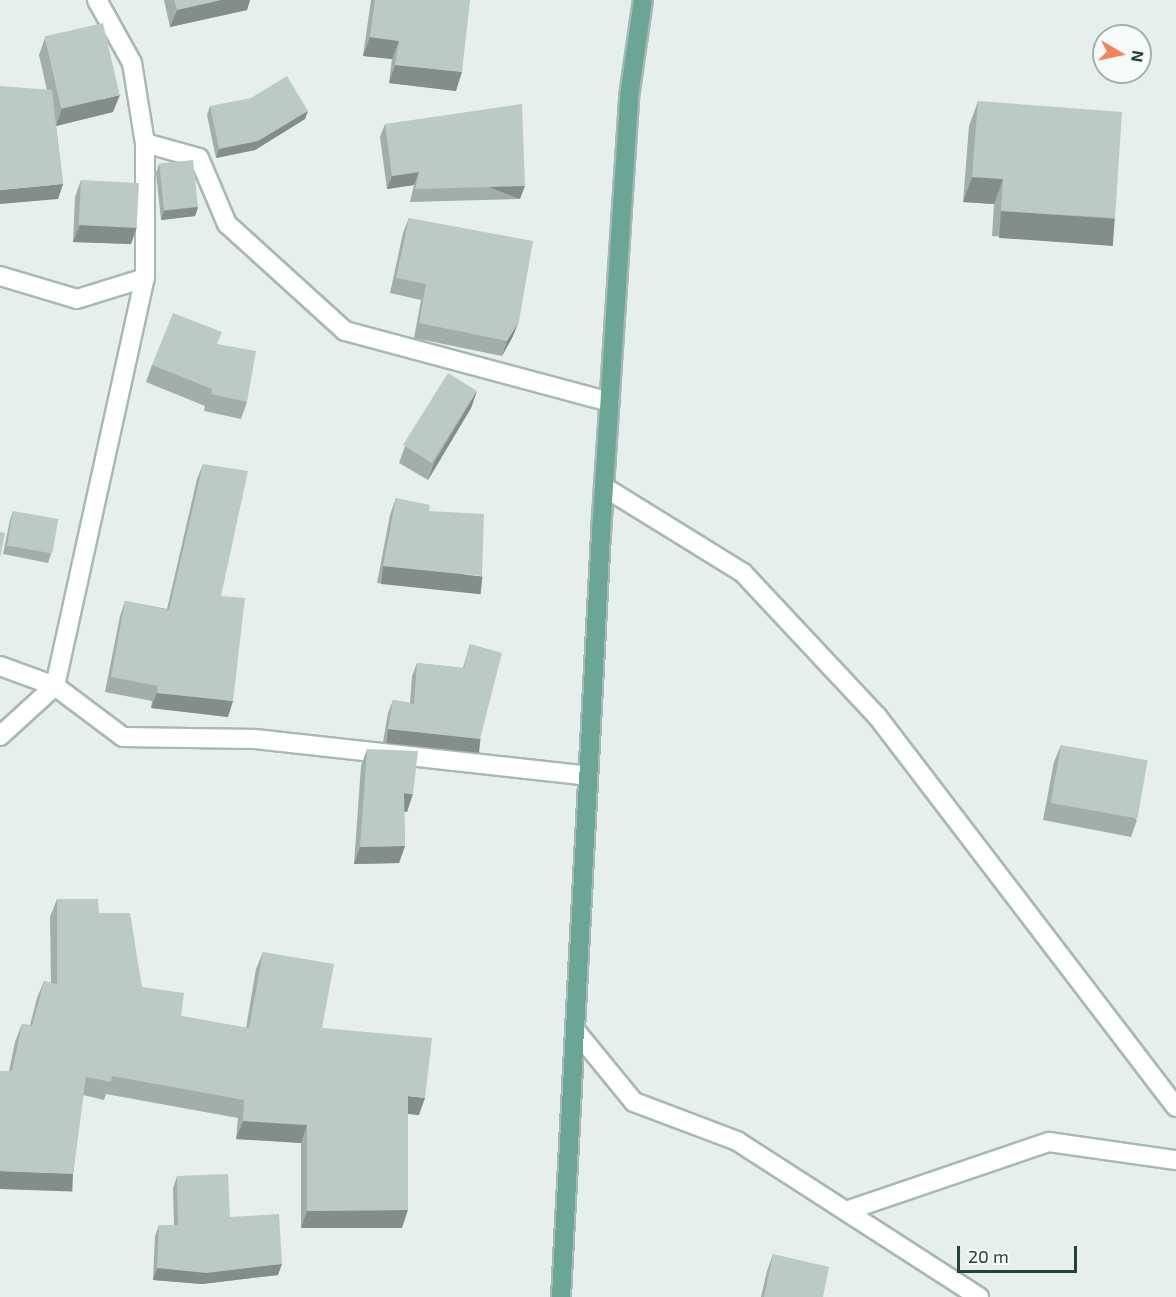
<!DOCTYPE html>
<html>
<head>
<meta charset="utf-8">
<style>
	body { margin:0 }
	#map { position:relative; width:1176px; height:1297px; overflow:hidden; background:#e6efeb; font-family:"Exo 2",sans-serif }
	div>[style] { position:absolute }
	.roads { filter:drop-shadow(2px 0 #a8b8b2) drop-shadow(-2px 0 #a8b8b2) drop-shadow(0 2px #a8b8b2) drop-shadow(0 -2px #a8b8b2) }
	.minor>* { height:18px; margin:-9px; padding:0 9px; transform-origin:9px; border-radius:9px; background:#fff }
	.major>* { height:18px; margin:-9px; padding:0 9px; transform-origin:9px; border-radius:9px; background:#6aa596 }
	.wall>* { inset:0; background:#a1aea9 }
	.shaded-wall>* { inset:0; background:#838d89; transform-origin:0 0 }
	.building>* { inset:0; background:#bbcac4; transform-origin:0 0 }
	span { translate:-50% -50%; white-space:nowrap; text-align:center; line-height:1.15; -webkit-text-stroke:6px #f7fbf9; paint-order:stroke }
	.north { position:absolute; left:1092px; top:24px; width:60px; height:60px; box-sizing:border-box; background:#f7fbf9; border:2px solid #a3b1ad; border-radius:50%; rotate:99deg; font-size:16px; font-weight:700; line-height:24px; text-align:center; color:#24423a }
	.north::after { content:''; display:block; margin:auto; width:21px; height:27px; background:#f4845f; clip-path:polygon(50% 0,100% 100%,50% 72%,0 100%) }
	.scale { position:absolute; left:957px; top:1246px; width:120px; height:27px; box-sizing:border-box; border:3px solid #24423a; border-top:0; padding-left:8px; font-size:18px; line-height:21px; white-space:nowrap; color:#24423a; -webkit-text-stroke:4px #f7fbf9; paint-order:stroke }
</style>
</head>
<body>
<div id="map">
	<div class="roads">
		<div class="minor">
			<i style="left:97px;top:0;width:72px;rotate:60.9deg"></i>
			<i style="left:132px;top:63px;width:81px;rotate:80.8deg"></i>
			<i style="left:0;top:276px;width:80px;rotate:16.6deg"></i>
			<i style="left:77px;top:299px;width:71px;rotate:-17.2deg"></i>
			<i style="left:604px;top:487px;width:163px;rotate:31.7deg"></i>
			<i style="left:743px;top:573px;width:196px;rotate:46.9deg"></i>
			<i style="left:877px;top:716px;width:492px;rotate:52.6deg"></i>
			<i style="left:0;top:666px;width:59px;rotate:20deg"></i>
			<i style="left:55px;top:686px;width:85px;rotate:36.9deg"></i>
			<i style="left:123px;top:737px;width:132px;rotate:0.9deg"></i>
			<i style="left:255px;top:739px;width:335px;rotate:6.3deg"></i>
			<i style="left:0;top:736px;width:74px;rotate:-42.3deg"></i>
			<i style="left:55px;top:686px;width:418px;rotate:-77.6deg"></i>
			<i style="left:145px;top:278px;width:135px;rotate:-90deg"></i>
			<i style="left:145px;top:143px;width:56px;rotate:15.5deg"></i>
			<i style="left:199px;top:158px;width:72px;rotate:67deg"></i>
			<i style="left:227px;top:224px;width:159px;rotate:42.2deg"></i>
			<i style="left:345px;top:331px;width:274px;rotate:15deg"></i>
			<i style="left:575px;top:1030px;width:93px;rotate:50.7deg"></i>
			<i style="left:634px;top:1102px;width:110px;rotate:20.7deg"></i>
			<i style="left:737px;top:1141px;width:288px;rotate:32.8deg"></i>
			<i style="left:846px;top:1211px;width:214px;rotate:-18.8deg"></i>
			<i style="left:1049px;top:1142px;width:128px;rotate:8.1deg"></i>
		</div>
		<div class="major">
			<i style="left:561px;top:1297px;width:765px;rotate:-87deg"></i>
			<i style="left:601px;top:533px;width:437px;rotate:-86.3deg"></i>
			<i style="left:629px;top:97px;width:98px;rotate:-81.8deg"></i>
		</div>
	</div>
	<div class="wall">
		<i style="clip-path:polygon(164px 0,250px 0,247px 10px,170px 27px)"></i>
		<i style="clip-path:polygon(371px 0,470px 0,456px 91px,389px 83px,392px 59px,363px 56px)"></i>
		<i style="clip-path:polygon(45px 38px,113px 112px,56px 126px,63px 184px,58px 199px,47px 90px,39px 55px)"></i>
		<i style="clip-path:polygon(978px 101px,1115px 218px,1106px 243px,992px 236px,994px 204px,963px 202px,969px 126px)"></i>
		<i style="clip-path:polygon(210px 106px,305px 119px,255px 150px,216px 158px,207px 115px)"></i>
		<i style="clip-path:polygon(385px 124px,520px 199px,410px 202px,414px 185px,387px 189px,380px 137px)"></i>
		<i style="clip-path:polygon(159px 164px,198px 207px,195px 216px,161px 220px,156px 173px)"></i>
		<i style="clip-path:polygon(81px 180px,131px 244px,73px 242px,75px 197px)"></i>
		<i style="clip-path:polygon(409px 218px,513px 336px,502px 356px,414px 338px,421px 300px,390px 293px,403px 233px)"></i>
		<i style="clip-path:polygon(218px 344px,247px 402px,241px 419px,204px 411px,205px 406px,146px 382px,152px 365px)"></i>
		<i style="clip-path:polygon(477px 391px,471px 408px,428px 480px,399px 463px,405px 446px)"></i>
		<i style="clip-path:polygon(203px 464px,221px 596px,228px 717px,151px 708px,152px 701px,105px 692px,120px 616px,125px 601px,167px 609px,197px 479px)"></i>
		<i style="clip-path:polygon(396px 498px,429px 511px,476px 593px,377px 583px,390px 515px)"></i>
		<i style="clip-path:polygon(13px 511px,51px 554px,48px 563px,3px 554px,10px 520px)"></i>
		<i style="clip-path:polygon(470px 644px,480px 739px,475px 752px,383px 742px,388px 713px,393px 700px,410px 703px,412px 676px,417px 663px,463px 668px)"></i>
		<i style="clip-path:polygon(1061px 745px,1137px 820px,1131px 837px,1043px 820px,1054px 762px)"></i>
		<i style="clip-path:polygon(367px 749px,407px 812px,404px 811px,405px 846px,399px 863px,354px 864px,361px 766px)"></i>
		<i style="clip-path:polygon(57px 899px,99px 913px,142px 987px,181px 1016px,246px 1028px,256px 969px,263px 952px,322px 1028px,419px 1115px,408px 1114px,402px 1228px,301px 1228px,301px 1143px,236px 1139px,238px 1118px,106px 1094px,104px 1100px,83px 1095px,73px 1174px,67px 1191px,9px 1071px,15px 1042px,22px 1024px,30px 1025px,37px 998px,44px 981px,51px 983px,50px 917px)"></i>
		<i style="clip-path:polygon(177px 1176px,230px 1217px,278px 1275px,202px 1284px,153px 1280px,155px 1236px,159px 1225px,174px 1225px,173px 1188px)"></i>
		<i style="clip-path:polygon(773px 1254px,823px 1297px,761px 1297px,767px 1271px)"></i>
	</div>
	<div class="shaded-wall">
		<i style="clip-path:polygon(221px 0,250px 0,247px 10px,170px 27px,177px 10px)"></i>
		<i style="clip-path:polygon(370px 37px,399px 41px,392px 59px,363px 56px)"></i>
		<i style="clip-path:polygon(395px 65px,462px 72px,456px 91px,389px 83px)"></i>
		<i style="clip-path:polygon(120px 95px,113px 112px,56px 126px,62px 109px)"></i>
		<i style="clip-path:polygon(308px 111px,305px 119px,255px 150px,216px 158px,219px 149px)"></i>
		<i style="clip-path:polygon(419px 172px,414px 185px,387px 189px,392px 176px)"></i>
		<i style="clip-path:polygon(972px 177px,1003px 179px,994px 204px,963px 202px)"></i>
		<i style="clip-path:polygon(63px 184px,58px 199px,0 204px,0 190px)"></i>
		<i style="left:525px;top:186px;width:14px;height:110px;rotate:111deg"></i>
		<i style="clip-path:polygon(198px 207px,195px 216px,161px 220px,164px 211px)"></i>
		<i style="left:1001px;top:211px;width:114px;height:27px;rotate:4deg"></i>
		<i style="clip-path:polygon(80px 225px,137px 227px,131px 244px,73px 242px)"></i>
		<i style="clip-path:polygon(519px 321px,513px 336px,502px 356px,507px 341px)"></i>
		<i style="clip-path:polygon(477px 391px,471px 408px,428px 480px,434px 463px)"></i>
		<i style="left:383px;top:566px;width:100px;height:18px;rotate:6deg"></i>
		<i style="clip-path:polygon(157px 693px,233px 701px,228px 717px,151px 708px)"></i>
		<i style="left:388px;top:729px;width:93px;height:14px;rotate:6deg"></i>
		<i style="clip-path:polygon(404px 793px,413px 794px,407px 812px,398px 810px)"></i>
		<i style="clip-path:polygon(405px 846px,399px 863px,354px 864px,360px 847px)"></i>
		<i style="clip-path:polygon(408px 1096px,425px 1098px,419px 1115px,401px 1113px)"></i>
		<i style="clip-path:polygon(243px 1121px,307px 1125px,301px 1143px,236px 1139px)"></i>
		<i style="left:0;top:1171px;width:73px;height:18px;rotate:2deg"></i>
		<i style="clip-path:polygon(408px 1210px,402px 1228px,301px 1228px,307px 1211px)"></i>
		<i style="clip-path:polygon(282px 1264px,278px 1275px,202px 1284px,153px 1280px,157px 1268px)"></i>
	</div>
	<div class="building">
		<i style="clip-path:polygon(174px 0,221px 0,177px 10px)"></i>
		<i style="clip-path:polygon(375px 0,470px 0,462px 72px,395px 65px,399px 41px,370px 37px)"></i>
		<i style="left:103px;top:23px;width:74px;height:60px;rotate:77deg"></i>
		<i style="clip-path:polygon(287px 76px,308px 111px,258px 141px,219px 149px,210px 106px,251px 98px)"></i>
		<i style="clip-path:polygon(0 86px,52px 90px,63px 184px,0 190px)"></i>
		<i style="clip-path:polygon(978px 101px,1122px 112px,1115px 218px,1001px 211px,1003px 179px,972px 177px)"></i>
		<i style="clip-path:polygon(522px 104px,525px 186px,415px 189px,419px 172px,392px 176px,385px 124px)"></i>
		<i style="left:193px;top:160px;width:47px;height:34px;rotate:84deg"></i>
		<i style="left:81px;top:180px;width:58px;height:45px;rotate:3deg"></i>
		<i style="clip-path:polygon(409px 218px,533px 241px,519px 321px,507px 341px,419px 323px,426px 284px,396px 278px)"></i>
		<i style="clip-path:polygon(173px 313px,222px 332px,217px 344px,256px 351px,247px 402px,211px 394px,212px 389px,152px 365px)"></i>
		<i style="left:448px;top:373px;width:34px;height:85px;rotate:32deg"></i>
		<i style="clip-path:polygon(203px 464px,248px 471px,221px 596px,245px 598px,233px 701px,157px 693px,158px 686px,111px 677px,125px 601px,169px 610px)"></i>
		<i style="clip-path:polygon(396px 498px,430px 505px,429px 511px,484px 514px,482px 576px,383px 566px)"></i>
		<i style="left:13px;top:511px;width:46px;height:35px;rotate:10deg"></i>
		<i style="clip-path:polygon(0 532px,5px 533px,0 558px)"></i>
		<i style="clip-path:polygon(470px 644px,502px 653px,480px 739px,388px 729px,393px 700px,414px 704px,417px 663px,464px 668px)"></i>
		<i style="left:1061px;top:745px;width:88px;height:59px;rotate:10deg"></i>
		<i style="clip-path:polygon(367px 749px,418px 751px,413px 794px,404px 793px,405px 846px,360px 847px)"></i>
		<i style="clip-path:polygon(57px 899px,98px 899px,99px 913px,130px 913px,142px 987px,184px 993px,181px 1016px,249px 1028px,263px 952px,334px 964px,322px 1028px,432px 1038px,425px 1098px,408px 1096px,408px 1210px,307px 1211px,307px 1125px,243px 1121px,244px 1100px,112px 1076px,111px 1082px,86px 1077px,73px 1174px,0 1171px,0 1071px,12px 1071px,22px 1024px,32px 1026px,44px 981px,57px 984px)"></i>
		<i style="clip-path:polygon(228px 1174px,230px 1217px,279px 1214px,282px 1264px,206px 1273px,157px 1268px,159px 1225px,178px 1225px,177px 1176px)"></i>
		<i style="clip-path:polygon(773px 1254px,829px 1267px,823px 1297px,764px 1297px)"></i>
	</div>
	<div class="north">N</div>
	<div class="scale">20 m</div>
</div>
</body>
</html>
